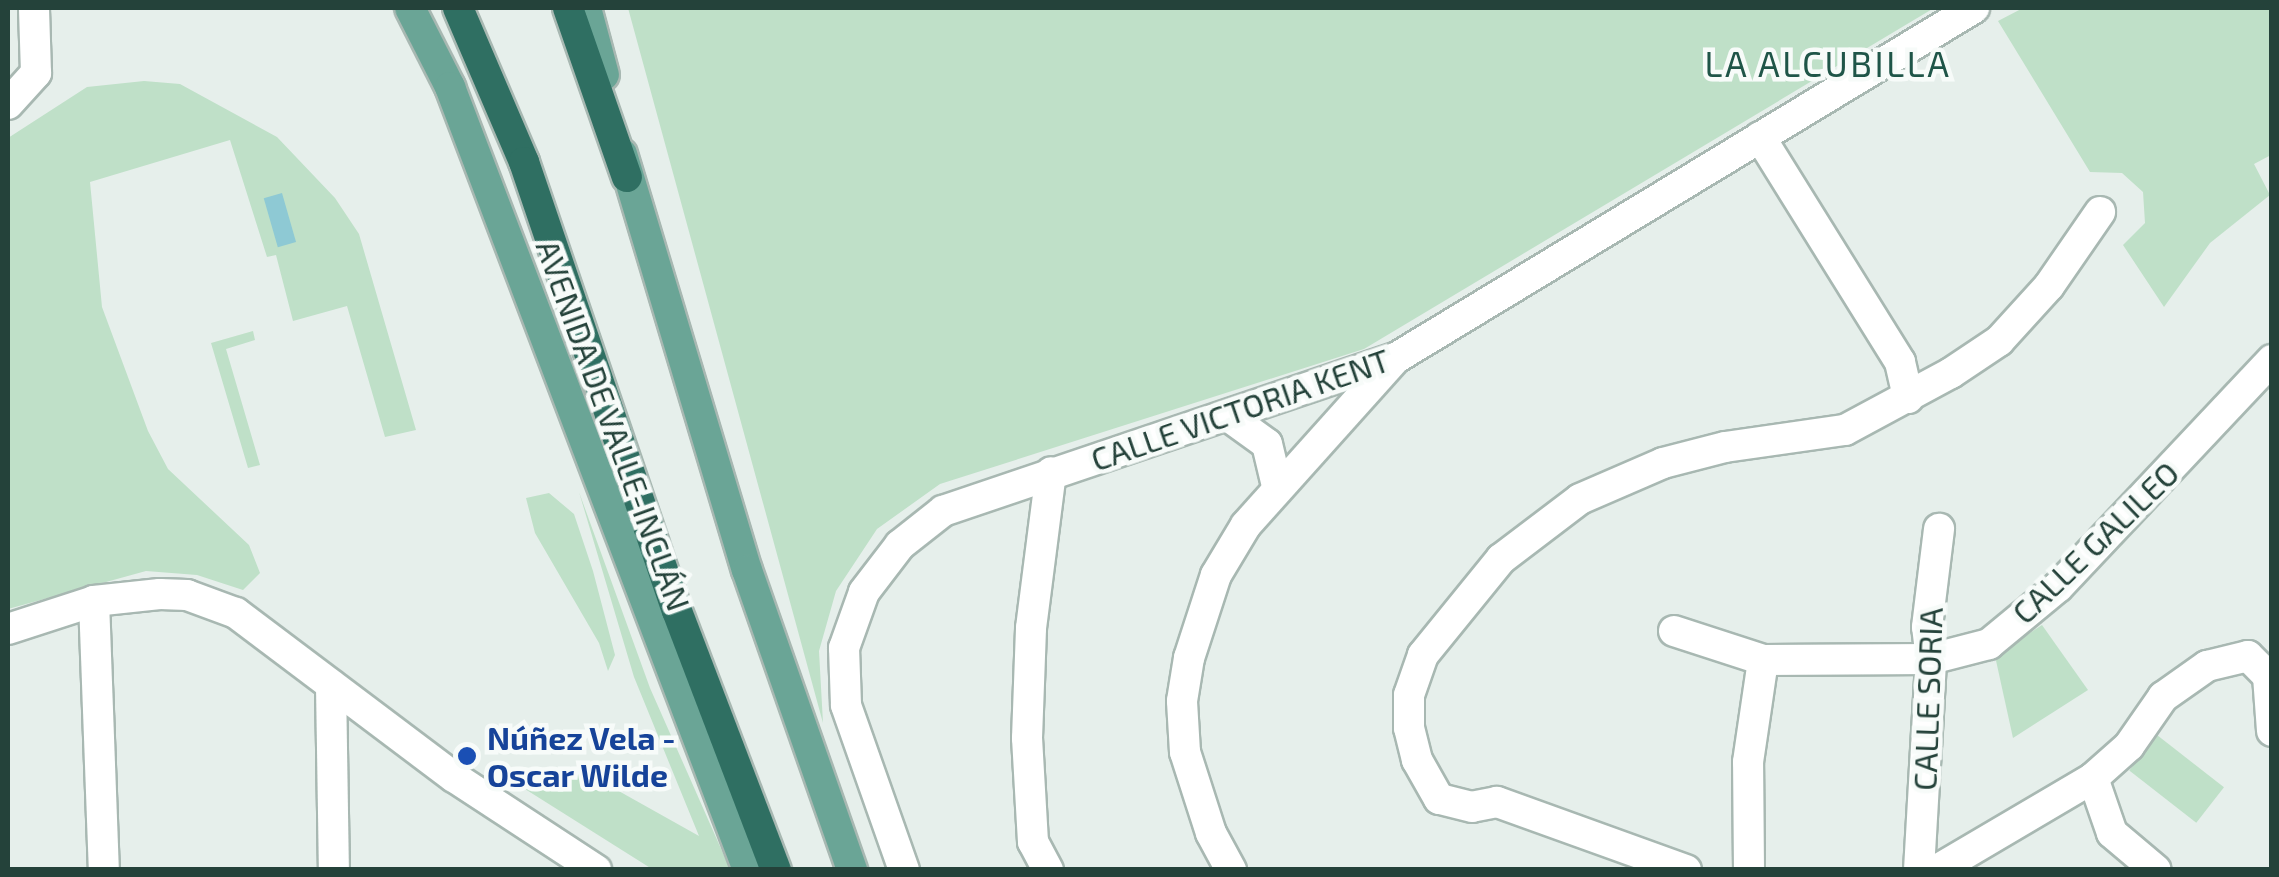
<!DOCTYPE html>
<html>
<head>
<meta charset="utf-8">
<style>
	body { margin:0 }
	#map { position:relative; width:2279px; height:877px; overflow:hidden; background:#e6efeb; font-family:"Exo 2",sans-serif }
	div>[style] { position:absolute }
	.green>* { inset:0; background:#bfe0c8; transform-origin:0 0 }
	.water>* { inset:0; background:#8ec9d4; transform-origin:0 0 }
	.roads { filter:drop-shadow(2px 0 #a8b8b2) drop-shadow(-2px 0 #a8b8b2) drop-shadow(0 2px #a8b8b2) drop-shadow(0 -2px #a8b8b2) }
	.minor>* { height:30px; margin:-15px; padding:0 15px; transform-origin:15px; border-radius:15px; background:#fff }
	.tertiary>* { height:30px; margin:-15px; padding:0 15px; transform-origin:15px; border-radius:15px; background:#fff }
	.primary>* { height:30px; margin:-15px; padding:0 15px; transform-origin:15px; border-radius:15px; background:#6aa596 }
	.motorway>* { height:30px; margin:-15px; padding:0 15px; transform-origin:15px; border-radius:15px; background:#2f6f62 }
	.dots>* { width:28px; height:28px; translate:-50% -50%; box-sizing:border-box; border:5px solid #f7fbf9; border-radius:50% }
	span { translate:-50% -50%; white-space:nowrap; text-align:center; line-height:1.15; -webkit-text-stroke:9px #f7fbf9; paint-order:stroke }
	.street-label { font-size:32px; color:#24423a }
	.transit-label { font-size:32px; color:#164399; font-weight:700 }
	.left { translate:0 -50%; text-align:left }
	.neighbourhood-label { font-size:35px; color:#1f5548; letter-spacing:2.5px }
	.frame { position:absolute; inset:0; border:10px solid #24423a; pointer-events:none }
</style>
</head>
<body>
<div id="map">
	<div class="green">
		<i style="clip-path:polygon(628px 8px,1934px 8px,1364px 349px,940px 484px,877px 529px,836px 591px,819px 651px,823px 723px)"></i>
		<i style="clip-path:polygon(2023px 8px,2271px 8px,2271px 155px,2254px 164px,2270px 195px,2210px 243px,2164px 307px,2123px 245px,2145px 223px,2143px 192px,2122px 173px,2090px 172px,1998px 21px)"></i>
		<i style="clip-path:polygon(144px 81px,180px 84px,277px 137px,335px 198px,359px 234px,416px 430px,385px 437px,347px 306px,293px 321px,276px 255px,267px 257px,230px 140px,90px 182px,102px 307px,148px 431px,168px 469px,249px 545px,260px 573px,243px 590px,197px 575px,146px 571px,8px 609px,8px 138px,87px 87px)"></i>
		<i style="clip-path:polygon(253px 331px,255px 340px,226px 349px,260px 465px,248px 468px,211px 343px)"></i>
		<i style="clip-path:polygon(579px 492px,650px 688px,730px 869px,652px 869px,525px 789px,583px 771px,699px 836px,634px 677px)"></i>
		<i style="clip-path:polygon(549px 493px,574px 514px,593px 571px,615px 655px,608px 671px,599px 643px,535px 533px,526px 498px)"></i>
		<i style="clip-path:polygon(2042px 625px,2088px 690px,2013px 738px,1995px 656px)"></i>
		<i style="left:2157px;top:735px;width:85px;height:45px;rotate:38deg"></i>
	</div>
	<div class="water">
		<i style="left:282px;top:193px;width:51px;height:19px;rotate:74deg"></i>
	</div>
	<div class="roads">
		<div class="minor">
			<i style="left:8px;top:104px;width:42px;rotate:-47.9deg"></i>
			<i style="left:36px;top:73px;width:65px;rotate:-91.8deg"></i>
			<i style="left:1760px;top:137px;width:265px;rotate:58.1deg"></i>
			<i style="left:1900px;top:362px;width:37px;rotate:77deg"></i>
			<i style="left:1231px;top:418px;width:44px;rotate:35.8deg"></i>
			<i style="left:1267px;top:444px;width:43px;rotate:76.6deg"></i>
			<i style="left:94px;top:601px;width:269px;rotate:87.9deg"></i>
			<i style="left:1674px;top:631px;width:94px;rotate:18deg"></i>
			<i style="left:1763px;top:660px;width:168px;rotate:-0.3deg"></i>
			<i style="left:1931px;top:659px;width:60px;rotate:-14.5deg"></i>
			<i style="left:1989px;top:644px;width:89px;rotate:-39.6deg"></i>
			<i style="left:2058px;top:587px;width:312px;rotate:-46.7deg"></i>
			<i style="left:331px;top:685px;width:185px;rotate:89.1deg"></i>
			<i style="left:2093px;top:778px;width:58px;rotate:70.9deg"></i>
			<i style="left:2112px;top:833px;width:57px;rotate:40.1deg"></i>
			<i style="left:904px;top:870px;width:175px;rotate:-109.4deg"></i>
			<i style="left:846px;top:705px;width:57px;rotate:-92deg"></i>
			<i style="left:844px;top:648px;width:59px;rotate:-70.3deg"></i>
			<i style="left:864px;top:592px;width:59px;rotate:-52.5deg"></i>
			<i style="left:900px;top:545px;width:55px;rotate:-38.3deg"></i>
			<i style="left:943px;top:511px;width:478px;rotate:-18.7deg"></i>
			<i style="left:1396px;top:358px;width:676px;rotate:-31.2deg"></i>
			<i style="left:1048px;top:870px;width:32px;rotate:-118deg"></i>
			<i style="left:1033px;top:842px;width:104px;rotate:-93.3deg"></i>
			<i style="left:1027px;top:738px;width:110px;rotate:-87.9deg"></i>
			<i style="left:1031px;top:628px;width:157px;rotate:-82.7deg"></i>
			<i style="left:1231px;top:870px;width:42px;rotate:-118.4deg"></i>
			<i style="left:1211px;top:833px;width:85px;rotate:-107.8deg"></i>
			<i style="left:1185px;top:752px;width:51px;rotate:-93.4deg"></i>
			<i style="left:1182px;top:701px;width:44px;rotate:-80.8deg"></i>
			<i style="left:1189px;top:658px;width:87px;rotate:-72deg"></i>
			<i style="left:1216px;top:575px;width:58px;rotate:-59deg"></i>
			<i style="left:1246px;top:525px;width:220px;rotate:-48.1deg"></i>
			<i style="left:1686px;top:870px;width:201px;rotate:-160.2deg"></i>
			<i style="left:1497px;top:802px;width:25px;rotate:169deg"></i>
			<i style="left:1472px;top:807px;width:34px;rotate:-166deg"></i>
			<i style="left:1439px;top:799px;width:45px;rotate:-119.4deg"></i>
			<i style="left:1417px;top:760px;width:33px;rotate:-104deg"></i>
			<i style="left:1409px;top:728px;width:33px;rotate:-90deg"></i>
			<i style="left:1409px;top:695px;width:42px;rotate:-70.7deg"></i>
			<i style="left:1423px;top:655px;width:124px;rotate:-50.9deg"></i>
			<i style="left:1501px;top:559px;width:99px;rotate:-37.2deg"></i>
			<i style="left:1580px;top:499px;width:90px;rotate:-23.4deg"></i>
			<i style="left:1663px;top:463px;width:64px;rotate:-14.5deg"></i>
			<i style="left:1725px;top:447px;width:121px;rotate:-8.1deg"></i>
			<i style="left:1845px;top:430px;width:120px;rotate:-28.3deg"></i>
			<i style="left:1951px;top:373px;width:58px;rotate:-33.7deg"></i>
			<i style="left:1999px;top:341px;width:74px;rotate:-47.7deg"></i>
			<i style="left:2049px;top:286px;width:90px;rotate:-55.4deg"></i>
			<i style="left:1749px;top:870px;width:108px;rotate:-90.5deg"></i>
			<i style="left:1748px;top:762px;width:103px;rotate:-81.6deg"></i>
			<i style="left:1919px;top:870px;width:211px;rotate:-86.7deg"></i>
			<i style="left:1931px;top:659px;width:32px;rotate:-97deg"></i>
			<i style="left:1927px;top:627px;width:99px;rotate:-83deg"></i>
			<i style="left:1937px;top:870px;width:181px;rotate:-30.5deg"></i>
			<i style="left:2093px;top:778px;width:48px;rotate:-41.6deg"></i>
			<i style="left:2129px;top:746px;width:60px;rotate:-55.2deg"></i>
			<i style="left:2163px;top:697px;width:54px;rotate:-35.2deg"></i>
			<i style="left:2207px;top:666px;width:42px;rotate:-13.7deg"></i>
			<i style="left:2248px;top:656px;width:28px;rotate:45deg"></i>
			<i style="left:2268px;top:676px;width:55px;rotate:85.8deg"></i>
		</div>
		<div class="tertiary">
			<i style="left:8px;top:629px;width:90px;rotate:-18deg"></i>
			<i style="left:94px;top:601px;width:66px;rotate:-6.1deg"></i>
			<i style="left:160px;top:594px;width:27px;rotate:2deg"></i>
			<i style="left:187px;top:595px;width:52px;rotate:20.2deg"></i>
			<i style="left:236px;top:613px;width:273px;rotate:37deg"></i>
			<i style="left:454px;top:777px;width:170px;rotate:33.2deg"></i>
		</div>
		<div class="primary">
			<i style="left:410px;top:8px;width:89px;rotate:63.1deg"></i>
			<i style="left:450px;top:87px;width:838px;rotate:69.16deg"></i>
			<i style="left:586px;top:8px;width:69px;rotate:75deg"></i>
			<i style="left:622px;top:154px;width:434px;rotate:73.3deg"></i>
			<i style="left:747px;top:570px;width:318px;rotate:70.7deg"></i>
		</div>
		<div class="motorway">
			<i style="left:458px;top:8px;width:168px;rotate:66.8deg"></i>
			<i style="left:524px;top:162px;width:474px;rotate:71.2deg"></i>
			<i style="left:677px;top:611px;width:277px;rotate:69.1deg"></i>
			<i style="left:568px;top:8px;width:179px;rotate:70.8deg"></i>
		</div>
	</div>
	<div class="dots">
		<i style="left:467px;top:756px;background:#1a4fb4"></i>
	</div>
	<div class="street-label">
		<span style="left:1240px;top:409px;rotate:-19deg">CALLE VICTORIA KENT</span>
		<span style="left:614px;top:425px;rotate:70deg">AVENIDA DE VALLE-INCLÁN</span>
		<span style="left:2095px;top:542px;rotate:-44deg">CALLE GALILEO</span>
		<span style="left:1927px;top:699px;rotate:-88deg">CALLE SORIA</span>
	</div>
	<div class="transit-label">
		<span class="left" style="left:487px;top:756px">Núñez Vela -<br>Oscar Wilde</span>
	</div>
	<div class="neighbourhood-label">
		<span style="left:1828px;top:63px">LA ALCUBILLA</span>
	</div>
	<div class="frame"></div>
</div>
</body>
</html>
